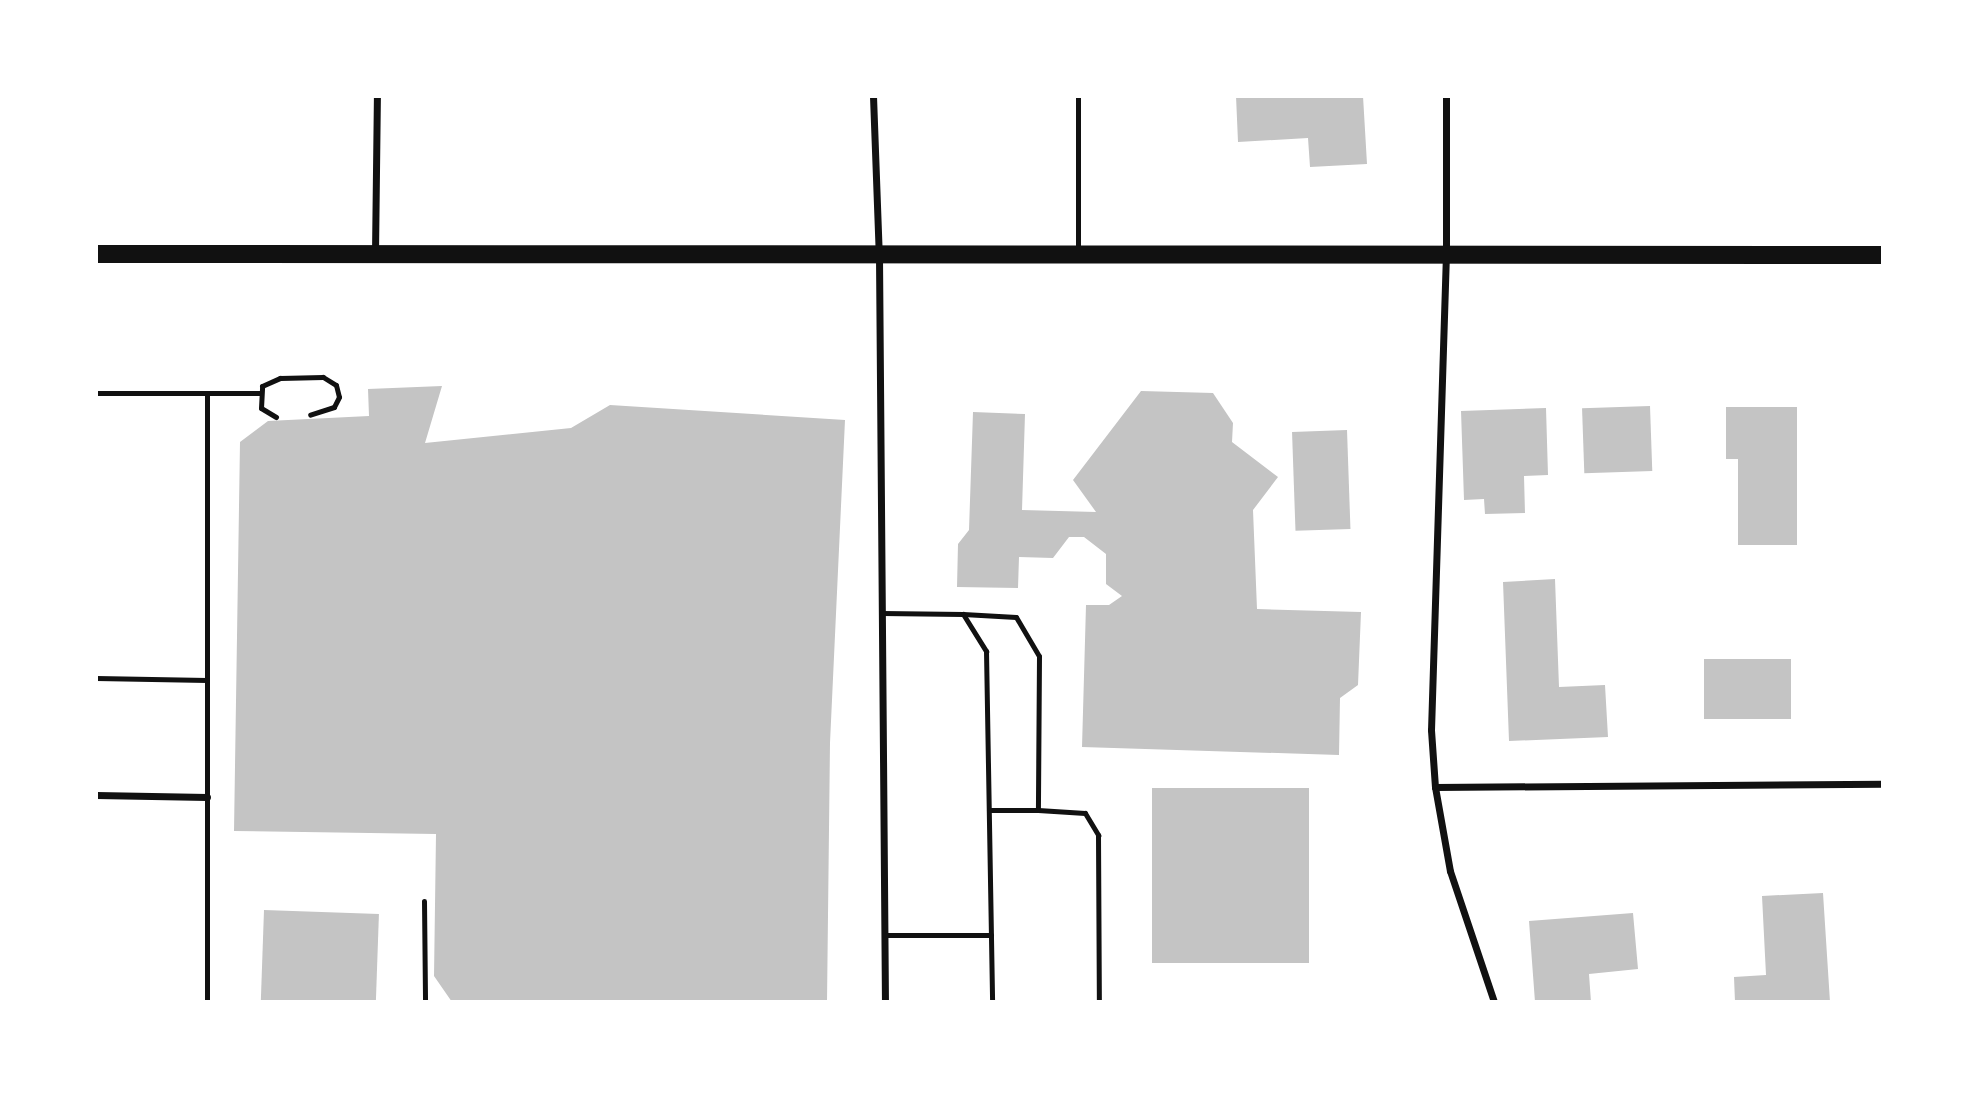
<!DOCTYPE html>
<html>
<head>
<meta charset="utf-8">
<style>
	body { margin:0 }
	#map { position:relative; width:1979px; height:1098px; overflow:hidden; background:#fff; font-family:"Asap Condensed",sans-serif }
	div>[style] { position:absolute }
	.building>* { inset:0; background:#c4c4c4; transform-origin:0 0 }
	.service>* { height:5px; margin:-2.5px; padding:0 2.5px; transform-origin:2.5px; border-radius:2.5px; background:#111 }
	.minor>* { height:7px; margin:-3.5px; padding:0 3.5px; transform-origin:3.5px; border-radius:3.5px; background:#111 }
	.primary>* { height:18px; margin:-9px; padding:0 9px; transform-origin:9px; border-radius:9px; background:#111 }
	span { translate:-50% -50%; white-space:nowrap; text-align:center; line-height:1.15; -webkit-text-stroke:7px #fff; paint-order:stroke }
	.frame { position:absolute; inset:0; border:98px solid #fff; pointer-events:none }
</style>
</head>
<body>
<div id="map">
	<div class="building">
		<i style="clip-path:polygon(1236px 96px,1363px 96px,1367px 164px,1310px 167px,1308px 138px,1238px 142px)"></i>
		<i style="clip-path:polygon(442px 386px,425px 443px,571px 428px,610px 405px,845px 420px,830px 743px,827px 1002px,452px 1002px,434px 976px,436px 834px,234px 831px,240px 442px,268px 421px,369px 416px,368px 389px)"></i>
		<i style="clip-path:polygon(1141px 391px,1213px 393px,1233px 423px,1232px 442px,1278px 477px,1253px 510px,1257px 609px,1361px 612px,1358px 685px,1340px 698px,1339px 755px,1082px 747px,1086px 605px,1109px 605px,1122px 596px,1106px 584px,1106px 554px,1084px 537px,1069px 537px,1053px 558px,1019px 557px,1018px 588px,957px 587px,958px 544px,969px 530px,973px 412px,1025px 414px,1022px 510px,1096px 512px,1073px 480px)"></i>
		<i style="left:1650px;top:406px;width:65px;height:68px;rotate:88deg"></i>
		<i style="clip-path:polygon(1726px 407px,1797px 407px,1797px 545px,1738px 545px,1738px 459px,1726px 459px)"></i>
		<i style="clip-path:polygon(1546px 408px,1548px 475px,1524px 476px,1525px 513px,1485px 514px,1484px 499px,1464px 500px,1461px 411px)"></i>
		<i style="left:1347px;top:430px;width:99px;height:55px;rotate:88deg"></i>
		<i style="clip-path:polygon(1555px 579px,1559px 687px,1605px 685px,1608px 737px,1509px 741px,1503px 582px)"></i>
		<i style="left:1704px;top:659px;width:87px;height:60px"></i>
		<i style="left:1152px;top:788px;width:157px;height:175px"></i>
		<i style="clip-path:polygon(1823px 893px,1830px 1002px,1735px 1002px,1734px 977px,1766px 975px,1762px 896px)"></i>
		<i style="left:264px;top:910px;width:115px;height:92px;rotate:2deg"></i>
		<i style="clip-path:polygon(1633px 913px,1638px 969px,1589px 974px,1591px 1002px,1535px 1002px,1529px 921px)"></i>
	</div>
	<div class="service">
		<i style="left:1078px;top:253px;width:157px;rotate:-90deg"></i>
		<i style="left:96px;top:393px;width:164px"></i>
		<i style="left:207px;top:394px;width:608px;rotate:90deg"></i>
		<i style="left:276px;top:417px;width:17px;rotate:-149deg"></i>
		<i style="left:261px;top:408px;width:22px;rotate:-87deg"></i>
		<i style="left:262px;top:386px;width:20px;rotate:-24deg"></i>
		<i style="left:280px;top:378px;width:43px;rotate:-1.3deg"></i>
		<i style="left:323px;top:377px;width:15px;rotate:32deg"></i>
		<i style="left:336px;top:385px;width:12px;rotate:76deg"></i>
		<i style="left:339px;top:397px;width:11px;rotate:117deg"></i>
		<i style="left:334px;top:407px;width:25px;rotate:162deg"></i>
		<i style="left:882px;top:613px;width:81px;rotate:0.7deg"></i>
		<i style="left:963px;top:614px;width:44px;rotate:58.1deg"></i>
		<i style="left:986px;top:651px;width:351px;rotate:89deg"></i>
		<i style="left:963px;top:614px;width:53px;rotate:3.2deg"></i>
		<i style="left:1016px;top:617px;width:45px;rotate:59.5deg"></i>
		<i style="left:1039px;top:656px;width:154px;rotate:90.4deg"></i>
		<i style="left:1038px;top:810px;width:47px;rotate:3.7deg"></i>
		<i style="left:1085px;top:813px;width:26px;rotate:59deg"></i>
		<i style="left:1098px;top:835px;width:167px;rotate:89.7deg"></i>
		<i style="left:96px;top:678px;width:111px;rotate:1deg"></i>
		<i style="left:989px;top:810px;width:49px"></i>
		<i style="left:424px;top:901px;width:101px;rotate:89.4deg"></i>
		<i style="left:885px;top:935px;width:106px"></i>
	</div>
	<div class="minor">
		<i style="left:873px;top:96px;width:161px;rotate:87.9deg"></i>
		<i style="left:879px;top:257px;width:745px;rotate:89.54deg"></i>
		<i style="left:1446px;top:96px;width:157px;rotate:90deg"></i>
		<i style="left:1446px;top:253px;width:477px;rotate:91.8deg"></i>
		<i style="left:1431px;top:730px;width:57px;rotate:86deg"></i>
		<i style="left:1435px;top:787px;width:85px;rotate:79.9deg"></i>
		<i style="left:1450px;top:871px;width:138px;rotate:71.4deg"></i>
		<i style="left:375px;top:253px;width:157px;rotate:-89.3deg"></i>
		<i style="left:1435px;top:787px;width:448px;rotate:-0.4deg"></i>
		<i style="left:96px;top:795px;width:111px;rotate:1deg"></i>
	</div>
	<div class="primary">
		<i style="left:96px;top:254px;width:1787px;rotate:0.03deg"></i>
	</div>
	<div class="frame"></div>
</div>
</body>
</html>
